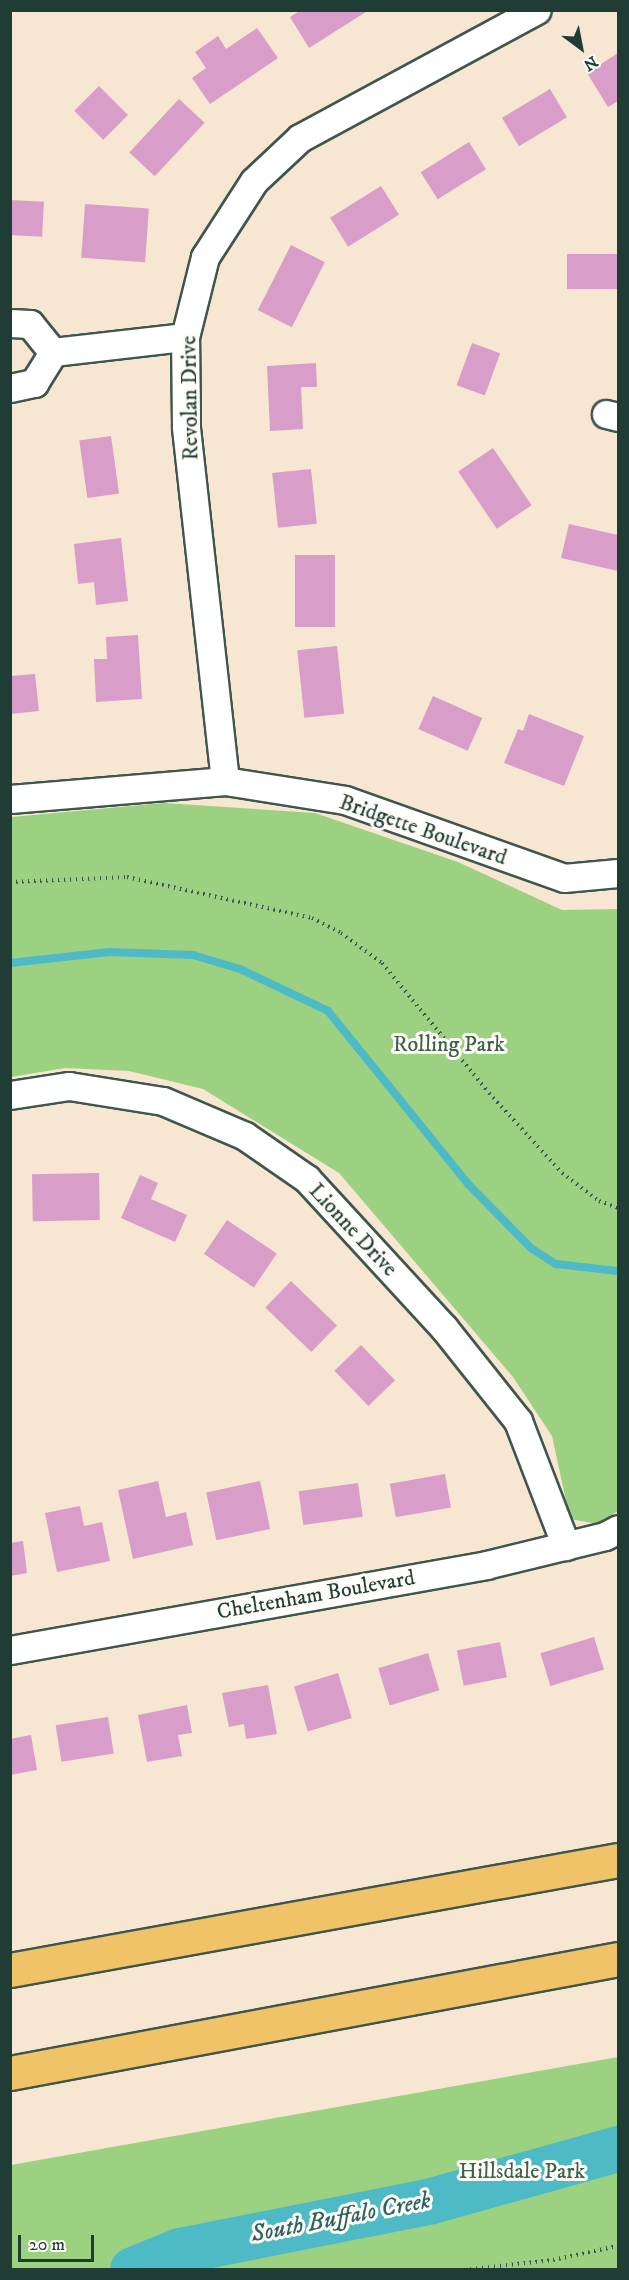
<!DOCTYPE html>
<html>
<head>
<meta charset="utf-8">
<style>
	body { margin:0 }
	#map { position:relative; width:629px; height:2280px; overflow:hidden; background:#f7e6d1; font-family:"IM FELL DW Pica",serif }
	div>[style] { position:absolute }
	.green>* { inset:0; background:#9cd182 }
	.stream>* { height:8px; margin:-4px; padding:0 4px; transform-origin:4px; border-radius:4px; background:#4dbac6 }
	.river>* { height:46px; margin:-23px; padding:0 23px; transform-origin:23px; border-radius:23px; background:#4dbac6 }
	.building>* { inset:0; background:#d89ec9; transform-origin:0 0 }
	.path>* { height:4px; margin-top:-2px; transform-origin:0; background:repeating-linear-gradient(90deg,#3f564c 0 1.5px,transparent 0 6px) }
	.roads { filter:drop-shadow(2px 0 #3f564c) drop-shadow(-2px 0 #3f564c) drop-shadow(0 2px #3f564c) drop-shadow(0 -2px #3f564c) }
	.minor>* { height:27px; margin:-13.5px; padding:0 13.5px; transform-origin:13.5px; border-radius:13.5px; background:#fff }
	.highway>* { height:33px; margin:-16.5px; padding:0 16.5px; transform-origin:16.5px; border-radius:16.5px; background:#f0c369 }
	span { translate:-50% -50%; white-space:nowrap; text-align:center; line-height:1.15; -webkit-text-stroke:6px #fdfcf7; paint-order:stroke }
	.street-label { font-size:22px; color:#1f3d34 }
	.park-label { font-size:22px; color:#3e6248 }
	.water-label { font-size:24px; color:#2d6260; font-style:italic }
	.frame { position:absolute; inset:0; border:12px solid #1f3d34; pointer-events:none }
	.north { position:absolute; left:551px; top:18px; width:60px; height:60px; -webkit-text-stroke:4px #fdfcf7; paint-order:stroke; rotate:148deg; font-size:16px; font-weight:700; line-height:24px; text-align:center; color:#1f3d34 }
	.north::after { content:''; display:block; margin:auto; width:21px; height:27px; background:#1f3d34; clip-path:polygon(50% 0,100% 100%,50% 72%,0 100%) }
	.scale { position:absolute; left:18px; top:2235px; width:76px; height:27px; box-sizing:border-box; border:3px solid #1f3d34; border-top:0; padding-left:8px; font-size:18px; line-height:21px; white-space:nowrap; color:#1f3d34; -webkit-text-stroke:4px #fdfcf7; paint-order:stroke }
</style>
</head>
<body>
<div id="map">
	<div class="green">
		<i style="clip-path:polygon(164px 803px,315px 813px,458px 862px,562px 910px,618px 909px,618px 1511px,598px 1524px,570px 1519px,552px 1436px,513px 1377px,339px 1173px,203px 1089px,129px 1071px,65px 1068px,11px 1077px,11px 817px)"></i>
		<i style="clip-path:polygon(618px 2057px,618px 2269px,11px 2269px,11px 2165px)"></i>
	</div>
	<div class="stream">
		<i style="left:10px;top:963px;width:100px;rotate:-6.3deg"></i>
		<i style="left:109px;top:952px;width:84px;rotate:2deg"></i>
		<i style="left:193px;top:955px;width:49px;rotate:16.6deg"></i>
		<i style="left:240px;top:969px;width:98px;rotate:25.5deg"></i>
		<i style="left:328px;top:1011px;width:223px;rotate:51deg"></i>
		<i style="left:468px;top:1184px;width:90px;rotate:45.5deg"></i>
		<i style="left:531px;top:1248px;width:30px;rotate:33deg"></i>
		<i style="left:556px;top:1264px;width:62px;rotate:6.4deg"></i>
	</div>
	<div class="river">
		<i style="left:133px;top:2270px;width:51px;rotate:-22deg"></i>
		<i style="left:180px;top:2251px;width:257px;rotate:-11.2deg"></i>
		<i style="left:432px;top:2201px;width:193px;rotate:-15.6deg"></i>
	</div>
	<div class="building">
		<i style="clip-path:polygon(301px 10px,369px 10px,309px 48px,290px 17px)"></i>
		<i style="clip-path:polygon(257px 28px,278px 58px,210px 104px,192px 78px,206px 68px,195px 52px,218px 36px,226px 49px)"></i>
		<i style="clip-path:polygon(618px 53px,618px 101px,608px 107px,587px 73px)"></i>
		<i style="left:99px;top:86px;width:41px;height:35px;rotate:45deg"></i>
		<i style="left:550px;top:89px;width:33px;height:56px;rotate:59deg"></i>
		<i style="left:179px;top:99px;width:35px;height:73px;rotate:43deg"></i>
		<i style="left:469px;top:142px;width:32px;height:57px;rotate:58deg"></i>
		<i style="left:381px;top:186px;width:34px;height:60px;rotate:58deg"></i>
		<i style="left:10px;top:200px;width:34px;height:35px;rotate:3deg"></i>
		<i style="left:85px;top:204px;width:64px;height:54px;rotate:4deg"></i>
		<i style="left:291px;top:245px;width:38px;height:73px;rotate:27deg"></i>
		<i style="left:618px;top:254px;width:35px;height:51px;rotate:90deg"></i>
		<i style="left:472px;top:343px;width:30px;height:45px;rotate:20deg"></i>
		<i style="clip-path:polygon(316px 363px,317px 387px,301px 387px,303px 429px,270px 431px,267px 366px)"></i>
		<i style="left:111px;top:436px;width:58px;height:32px;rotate:82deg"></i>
		<i style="left:493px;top:448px;width:69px;height:42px;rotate:56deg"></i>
		<i style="left:311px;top:469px;width:55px;height:39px;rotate:84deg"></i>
		<i style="clip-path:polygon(569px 524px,618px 535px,618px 571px,561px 558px)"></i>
		<i style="clip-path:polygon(121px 538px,128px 601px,96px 605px,94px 582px,78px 584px,74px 544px)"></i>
		<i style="left:295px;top:555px;width:40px;height:72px"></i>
		<i style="clip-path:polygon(138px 635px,142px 699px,96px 702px,94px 659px,107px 659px,106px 637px)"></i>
		<i style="left:337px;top:646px;width:68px;height:40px;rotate:84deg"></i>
		<i style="clip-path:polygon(35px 674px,39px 711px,10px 714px,10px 676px)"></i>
		<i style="left:433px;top:696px;width:54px;height:36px;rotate:24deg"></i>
		<i style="clip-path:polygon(529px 714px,584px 736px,564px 786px,504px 763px,518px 729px,523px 731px)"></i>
		<i style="left:99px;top:1173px;width:47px;height:67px;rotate:89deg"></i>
		<i style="clip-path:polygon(140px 1175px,158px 1183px,151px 1199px,187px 1215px,175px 1242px,121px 1218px)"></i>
		<i style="left:227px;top:1220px;width:60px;height:41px;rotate:34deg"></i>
		<i style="left:291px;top:1281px;width:64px;height:37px;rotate:44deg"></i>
		<i style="left:361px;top:1345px;width:49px;height:37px;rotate:46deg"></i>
		<i style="left:445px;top:1474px;width:34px;height:56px;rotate:80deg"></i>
		<i style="clip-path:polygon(158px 1481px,166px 1517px,186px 1512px,193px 1545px,133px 1559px,118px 1490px)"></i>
		<i style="left:260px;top:1481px;width:49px;height:55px;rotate:78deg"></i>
		<i style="left:358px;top:1483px;width:34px;height:60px;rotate:82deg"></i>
		<i style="clip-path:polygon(80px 1506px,84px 1526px,102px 1522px,110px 1561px,57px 1572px,45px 1513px)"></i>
		<i style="clip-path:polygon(23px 1541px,27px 1573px,10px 1576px,10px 1543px)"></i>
		<i style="left:594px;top:1637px;width:34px;height:56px;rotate:73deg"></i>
		<i style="left:500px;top:1642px;width:36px;height:44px;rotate:79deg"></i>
		<i style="left:428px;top:1653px;width:39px;height:52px;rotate:73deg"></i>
		<i style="left:338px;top:1673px;width:47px;height:46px;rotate:73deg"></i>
		<i style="clip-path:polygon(268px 1685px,277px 1734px,246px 1739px,244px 1724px,229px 1727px,222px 1693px)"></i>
		<i style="clip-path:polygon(187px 1705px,192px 1733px,178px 1735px,182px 1756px,147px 1762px,138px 1715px)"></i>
		<i style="left:108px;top:1717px;width:37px;height:53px;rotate:81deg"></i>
		<i style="clip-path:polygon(31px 1735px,37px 1770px,10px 1775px,10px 1739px)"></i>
	</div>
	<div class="path">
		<i style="left:10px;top:882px;width:117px;rotate:-2.4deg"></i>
		<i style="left:127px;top:877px;width:189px;rotate:12.5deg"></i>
		<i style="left:312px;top:918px;width:33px;rotate:27deg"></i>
		<i style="left:341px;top:933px;width:51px;rotate:36.2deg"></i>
		<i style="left:382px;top:963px;width:168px;rotate:50.5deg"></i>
		<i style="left:489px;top:1093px;width:108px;rotate:47.6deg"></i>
		<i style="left:562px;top:1173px;width:46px;rotate:37.1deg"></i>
		<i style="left:599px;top:1201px;width:20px;rotate:20deg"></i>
		<i style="left:464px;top:2270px;width:90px;rotate:-6.4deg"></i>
		<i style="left:553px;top:2260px;width:66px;rotate:-12.2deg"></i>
	</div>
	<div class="roads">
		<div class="minor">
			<i style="left:10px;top:323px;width:20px;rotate:3deg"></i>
			<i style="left:30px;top:324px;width:36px;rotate:51deg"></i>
			<i style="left:53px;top:352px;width:133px;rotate:-6.5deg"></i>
			<i style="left:10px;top:388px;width:25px;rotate:-12deg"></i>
			<i style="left:34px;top:383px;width:36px;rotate:-58deg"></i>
			<i style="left:606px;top:414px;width:12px;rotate:14deg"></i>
			<i style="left:225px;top:781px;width:357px;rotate:-96.3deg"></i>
			<i style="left:186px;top:426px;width:89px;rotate:-90.6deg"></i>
			<i style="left:185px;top:337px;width:82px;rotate:-76deg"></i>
			<i style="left:205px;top:257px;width:90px;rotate:-57.2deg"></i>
			<i style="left:254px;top:181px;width:63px;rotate:-43.1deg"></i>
			<i style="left:300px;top:138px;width:269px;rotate:-28.4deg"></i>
			<i style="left:10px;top:799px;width:216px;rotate:-4.8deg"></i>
			<i style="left:225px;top:781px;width:121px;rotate:9deg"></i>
			<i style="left:345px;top:800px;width:232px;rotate:19.6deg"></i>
			<i style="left:564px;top:878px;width:54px;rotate:-5.3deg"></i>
			<i style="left:10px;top:1095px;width:60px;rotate:-8.7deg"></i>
			<i style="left:69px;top:1086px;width:95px;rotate:9.1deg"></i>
			<i style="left:163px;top:1101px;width:89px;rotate:23.1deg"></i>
			<i style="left:245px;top:1136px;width:75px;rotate:34.7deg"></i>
			<i style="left:307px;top:1179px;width:202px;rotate:47.4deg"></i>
			<i style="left:444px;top:1328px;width:119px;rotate:51.5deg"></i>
			<i style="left:518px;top:1421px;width:134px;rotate:69deg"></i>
			<i style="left:10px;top:1650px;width:484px;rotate:-10.1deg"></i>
			<i style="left:486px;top:1565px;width:122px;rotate:-13.7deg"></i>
			<i style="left:605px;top:1536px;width:15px;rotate:-28deg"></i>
		</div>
		<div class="highway">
			<i style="left:10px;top:1970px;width:618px;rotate:-10.26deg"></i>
			<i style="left:10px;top:2073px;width:619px;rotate:-10.62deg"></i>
		</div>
	</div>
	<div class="street-label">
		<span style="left:190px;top:398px;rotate:-91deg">Revolan Drive</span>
		<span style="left:423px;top:830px;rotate:19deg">Bridgette Boulevard</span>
		<span style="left:353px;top:1230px;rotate:47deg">Lionne Drive</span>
		<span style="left:316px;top:1595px;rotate:-10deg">Cheltenham Boulevard</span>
	</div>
	<div class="park-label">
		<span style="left:449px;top:1045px">Rolling Park</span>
		<span style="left:522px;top:2172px">Hillsdale Park</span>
	</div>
	<div class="water-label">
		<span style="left:341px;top:2218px;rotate:-11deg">South Buffalo Creek</span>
	</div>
	<div class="frame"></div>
	<div class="north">N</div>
	<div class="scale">20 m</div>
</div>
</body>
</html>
